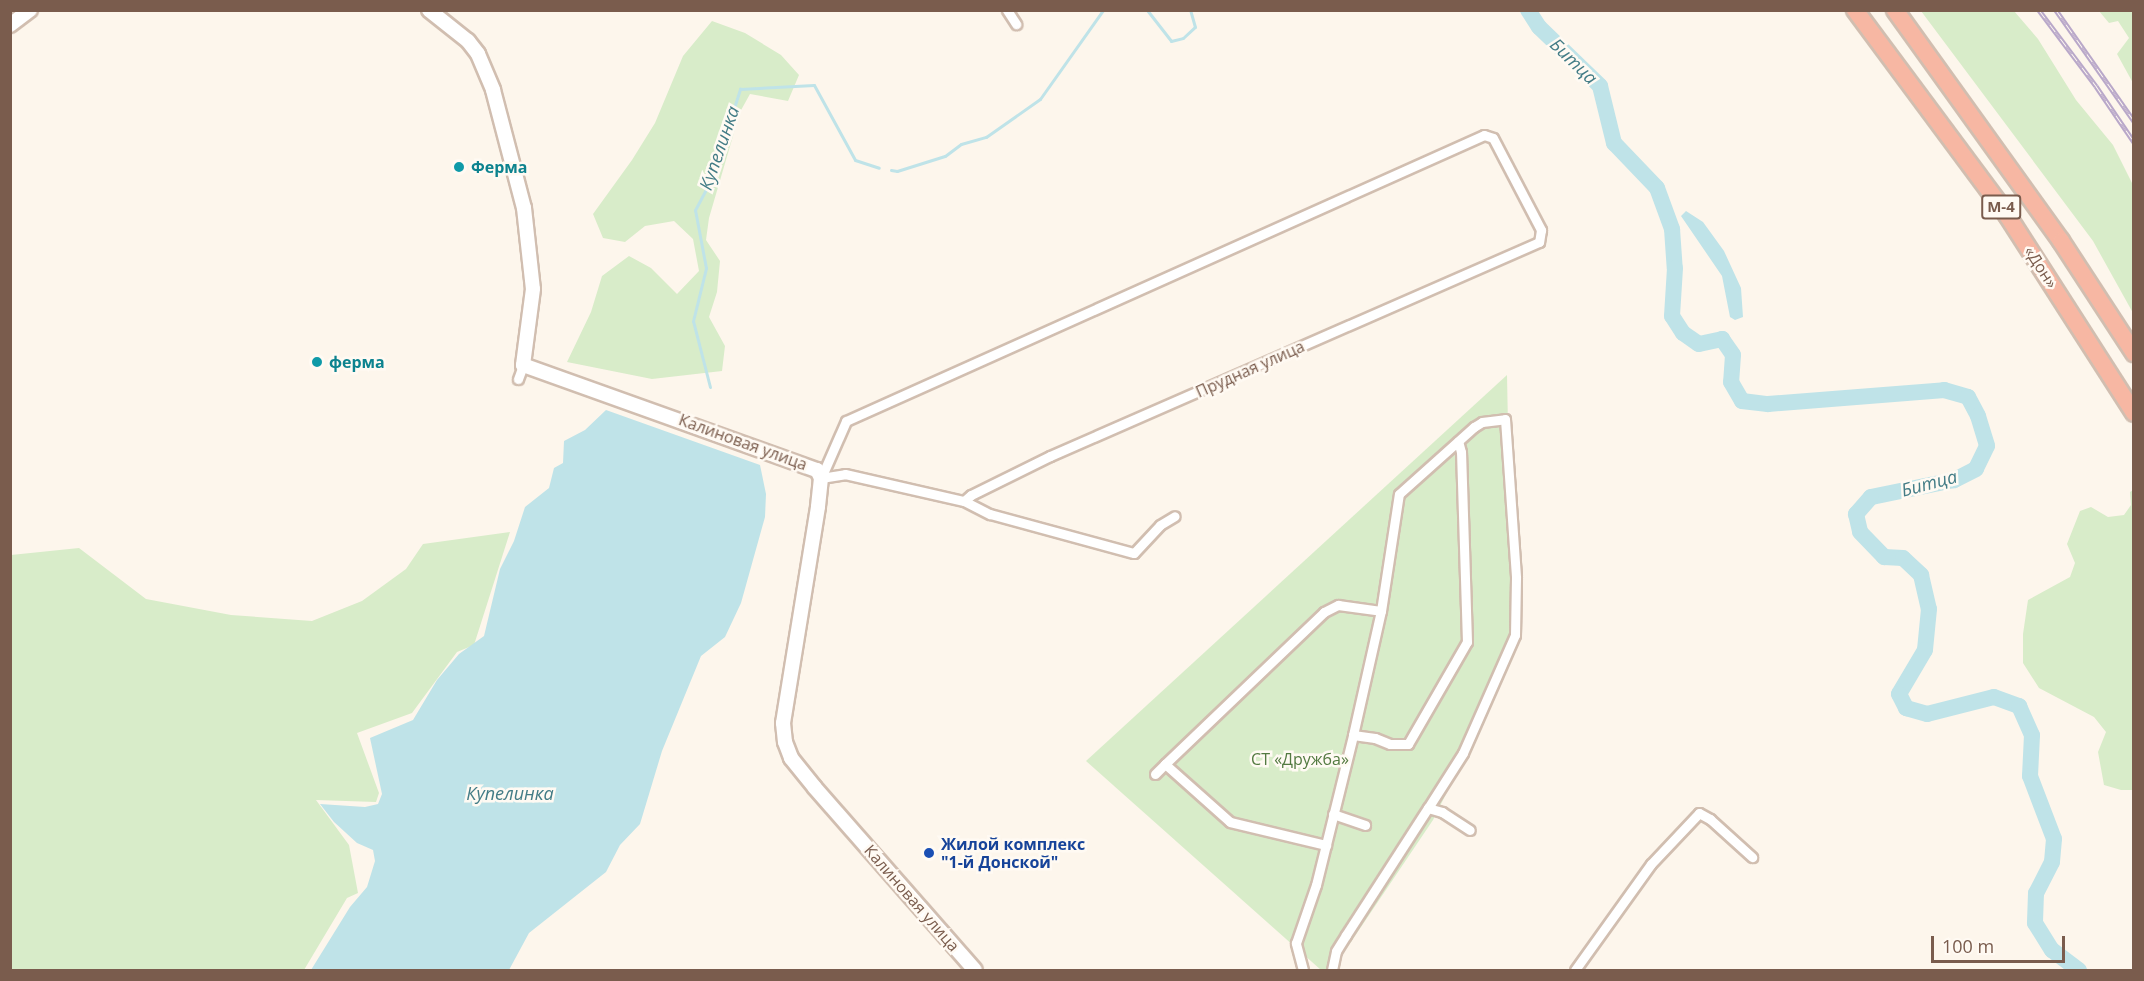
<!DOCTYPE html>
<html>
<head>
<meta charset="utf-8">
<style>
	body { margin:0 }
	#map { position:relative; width:2144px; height:981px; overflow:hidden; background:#fdf6ec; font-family:"Open Sans",sans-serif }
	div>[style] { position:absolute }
	.green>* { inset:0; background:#d8ecc9 }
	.water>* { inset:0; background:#bfe3e8 }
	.stream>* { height:3px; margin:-1.5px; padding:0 1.5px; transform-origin:1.5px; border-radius:1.5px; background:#bfe3e8 }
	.river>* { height:16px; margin:-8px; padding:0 8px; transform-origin:8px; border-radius:8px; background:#bfe3e8 }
	.roads { filter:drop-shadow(2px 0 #d1beb0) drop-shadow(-2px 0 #d1beb0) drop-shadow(0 2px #d1beb0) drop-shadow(0 -2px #d1beb0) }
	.street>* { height:9px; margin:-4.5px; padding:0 4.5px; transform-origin:4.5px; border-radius:4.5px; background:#fff }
	.secondary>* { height:14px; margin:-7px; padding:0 7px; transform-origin:7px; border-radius:7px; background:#fff }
	.highway>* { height:16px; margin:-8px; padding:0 8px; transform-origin:8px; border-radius:8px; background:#f7b7a3 }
	.rail>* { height:5px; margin-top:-2.5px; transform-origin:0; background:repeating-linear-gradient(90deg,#fffaf3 0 9px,#b9a8c9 0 18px); box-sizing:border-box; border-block:2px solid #b9a8c9 }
	.dots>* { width:16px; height:16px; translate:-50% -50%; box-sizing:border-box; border:3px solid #fffaf3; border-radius:50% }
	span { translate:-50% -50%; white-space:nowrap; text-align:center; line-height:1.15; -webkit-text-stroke:5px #fffaf3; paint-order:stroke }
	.shield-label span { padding:2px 4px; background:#fffaf3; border:2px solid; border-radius:4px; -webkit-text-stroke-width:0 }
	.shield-label { font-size:15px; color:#7a5c4d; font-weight:700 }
	.culture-label { font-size:16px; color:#0d838f; font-weight:700 }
	.left { translate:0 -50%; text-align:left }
	.street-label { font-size:16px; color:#7a5c4d }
	.park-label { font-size:16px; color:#537a41 }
	.transit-label { font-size:16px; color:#164399; font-weight:700 }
	.water-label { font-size:18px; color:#437c86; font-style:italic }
	.frame { position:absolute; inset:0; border:12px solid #7a5c4d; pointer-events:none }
	.scale { position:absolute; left:1931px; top:936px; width:134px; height:27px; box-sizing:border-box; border:3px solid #7a5c4d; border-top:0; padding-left:8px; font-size:18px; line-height:21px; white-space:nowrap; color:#7a5c4d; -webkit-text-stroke:4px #fffaf3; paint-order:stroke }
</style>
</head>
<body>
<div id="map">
	<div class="green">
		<i style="clip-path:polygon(1921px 11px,2014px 11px,2038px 39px,2076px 100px,2113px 145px,2133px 185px,2133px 313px,2093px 241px)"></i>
		<i style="clip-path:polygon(2099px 11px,2133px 11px,2133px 83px,2117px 54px,2129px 38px,2118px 21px,2109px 23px)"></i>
		<i style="clip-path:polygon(712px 21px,745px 33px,781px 55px,799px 75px,788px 101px,750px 94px,740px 112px,709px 218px,706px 240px,720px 261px,717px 292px,709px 317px,725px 346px,722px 371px,652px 379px,567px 362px,591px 312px,602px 276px,629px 256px,651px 268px,677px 294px,699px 271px,693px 239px,674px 221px,645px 226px,625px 242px,603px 238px,593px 214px,632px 160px,655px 123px,683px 56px)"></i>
		<i style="clip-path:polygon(1507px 375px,1512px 633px,1470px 746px,1433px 820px,1332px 970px,1321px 970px,1086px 761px)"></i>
		<i style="clip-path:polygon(2133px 490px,2134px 790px,2121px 790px,2104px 785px,2098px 752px,2106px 732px,2094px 717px,2039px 688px,2023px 663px,2023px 634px,2028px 600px,2070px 577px,2075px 563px,2067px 544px,2080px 511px,2091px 507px,2108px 517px,2124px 515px,2131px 505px,2130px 492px)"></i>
		<i style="clip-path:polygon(510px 532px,474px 645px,457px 652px,412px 713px,357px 733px,379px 793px,376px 802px,316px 800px,349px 845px,358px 893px,347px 898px,304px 970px,11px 970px,11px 555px,79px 548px,146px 599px,231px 615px,312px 621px,362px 601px,406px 569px,423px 544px)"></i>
	</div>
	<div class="water">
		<i style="clip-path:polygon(1686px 211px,1703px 222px,1724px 251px,1741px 288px,1743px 317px,1735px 320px,1730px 317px,1722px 276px,1681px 216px)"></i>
		<i style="clip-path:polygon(606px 410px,760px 465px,766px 494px,765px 517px,741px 603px,725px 637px,701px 656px,662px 751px,640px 824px,620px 845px,606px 872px,529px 933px,509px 970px,311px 970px,350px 907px,367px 887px,375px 861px,373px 850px,357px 843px,334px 822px,320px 804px,365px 807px,378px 804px,382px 794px,370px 738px,413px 720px,437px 680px,459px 654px,484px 636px,500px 569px,514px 541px,525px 507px,549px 488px,554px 468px,563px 463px,564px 441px,585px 430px)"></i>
	</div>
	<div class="stream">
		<i style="left:1147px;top:10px;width:39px;rotate:52deg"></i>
		<i style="left:1171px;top:41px;width:12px;rotate:-14deg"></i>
		<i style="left:1183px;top:38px;width:16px;rotate:-43deg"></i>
		<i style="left:1195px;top:27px;width:18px;rotate:-106deg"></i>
		<i style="left:891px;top:170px;width:6px;rotate:9deg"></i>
		<i style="left:897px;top:171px;width:50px;rotate:-17.4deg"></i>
		<i style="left:945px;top:156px;width:20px;rotate:-37deg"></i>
		<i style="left:961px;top:144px;width:26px;rotate:-16deg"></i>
		<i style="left:986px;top:137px;width:66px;rotate:-35.1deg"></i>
		<i style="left:1040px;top:99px;width:109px;rotate:-54.7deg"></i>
		<i style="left:710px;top:387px;width:68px;rotate:-104.4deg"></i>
		<i style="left:693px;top:321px;width:55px;rotate:-76.2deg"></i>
		<i style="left:706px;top:268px;width:59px;rotate:-100.7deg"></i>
		<i style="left:695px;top:210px;width:34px;rotate:-62deg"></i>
		<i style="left:711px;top:180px;width:96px;rotate:-72.3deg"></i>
		<i style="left:740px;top:89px;width:74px;rotate:-3.1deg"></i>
		<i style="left:814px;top:85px;width:85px;rotate:61.3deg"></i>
		<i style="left:855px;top:160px;width:25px;rotate:18deg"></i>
	</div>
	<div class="river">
		<i style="left:1528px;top:10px;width:20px;rotate:57deg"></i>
		<i style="left:1539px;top:27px;width:85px;rotate:44deg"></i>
		<i style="left:1600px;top:86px;width:59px;rotate:76.2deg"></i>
		<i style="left:1614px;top:143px;width:62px;rotate:46.3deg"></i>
		<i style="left:1657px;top:188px;width:44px;rotate:69.9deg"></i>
		<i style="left:1672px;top:229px;width:39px;rotate:86deg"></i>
		<i style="left:1675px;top:268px;width:48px;rotate:93.6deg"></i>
		<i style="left:1672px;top:316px;width:20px;rotate:57deg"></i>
		<i style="left:1683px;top:333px;width:19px;rotate:35deg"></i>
		<i style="left:1699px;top:344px;width:24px;rotate:-12deg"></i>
		<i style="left:1722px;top:339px;width:19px;rotate:55deg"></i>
		<i style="left:1733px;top:355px;width:27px;rotate:94deg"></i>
		<i style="left:1731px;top:382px;width:22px;rotate:60deg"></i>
		<i style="left:1742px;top:401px;width:26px;rotate:7deg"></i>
		<i style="left:1768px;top:404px;width:177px;rotate:-4.5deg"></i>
		<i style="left:1944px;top:390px;width:25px;rotate:16deg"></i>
		<i style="left:1968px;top:397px;width:21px;rotate:62deg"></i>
		<i style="left:1978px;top:416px;width:31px;rotate:73deg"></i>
		<i style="left:1987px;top:446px;width:25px;rotate:116deg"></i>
		<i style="left:1976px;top:469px;width:25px;rotate:153deg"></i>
		<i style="left:1954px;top:480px;width:85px;rotate:168.4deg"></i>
		<i style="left:1871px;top:497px;width:23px;rotate:131deg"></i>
		<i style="left:1856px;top:514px;width:18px;rotate:77deg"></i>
		<i style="left:1860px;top:532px;width:35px;rotate:46deg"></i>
		<i style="left:1884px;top:557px;width:19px;rotate:3deg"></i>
		<i style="left:1903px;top:558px;width:25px;rotate:43deg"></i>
		<i style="left:1921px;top:575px;width:35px;rotate:77deg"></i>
		<i style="left:1929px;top:609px;width:41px;rotate:95.6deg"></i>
		<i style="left:1925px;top:650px;width:51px;rotate:120.6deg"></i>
		<i style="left:1899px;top:694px;width:16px;rotate:63deg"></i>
		<i style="left:1906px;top:708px;width:22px;rotate:16deg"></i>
		<i style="left:1927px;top:714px;width:69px;rotate:-14.2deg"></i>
		<i style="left:1994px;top:697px;width:27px;rotate:20deg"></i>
		<i style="left:2019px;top:706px;width:32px;rotate:66deg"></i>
		<i style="left:2032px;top:735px;width:41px;rotate:92.8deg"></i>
		<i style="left:2030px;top:776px;width:67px;rotate:69.1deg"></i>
		<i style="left:2054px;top:839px;width:23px;rotate:95deg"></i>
		<i style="left:2052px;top:862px;width:35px;rotate:117deg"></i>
		<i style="left:2036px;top:893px;width:30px;rotate:92deg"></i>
		<i style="left:2035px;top:923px;width:32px;rotate:58deg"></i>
		<i style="left:2052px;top:950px;width:34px;rotate:37deg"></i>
	</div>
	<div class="roads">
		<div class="street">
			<i style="left:1007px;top:10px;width:17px;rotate:57deg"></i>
			<i style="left:518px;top:379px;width:15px;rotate:-70deg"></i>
			<i style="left:821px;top:478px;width:62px;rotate:-66.3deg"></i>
			<i style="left:846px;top:421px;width:699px;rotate:-24.15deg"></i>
			<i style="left:1484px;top:135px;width:9px;rotate:18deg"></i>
			<i style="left:1493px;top:138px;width:104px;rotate:62.4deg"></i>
			<i style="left:1541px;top:230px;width:12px;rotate:99deg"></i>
			<i style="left:1539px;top:242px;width:534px;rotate:156.36deg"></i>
			<i style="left:1050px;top:456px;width:88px;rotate:153.7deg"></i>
			<i style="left:971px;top:495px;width:9px;rotate:139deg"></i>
			<i style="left:821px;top:478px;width:24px;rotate:-9deg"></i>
			<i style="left:845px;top:474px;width:122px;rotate:12.8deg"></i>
			<i style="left:964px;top:501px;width:29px;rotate:27deg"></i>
			<i style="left:990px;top:514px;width:149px;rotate:15.2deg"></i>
			<i style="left:1134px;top:553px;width:38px;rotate:-47deg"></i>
			<i style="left:1160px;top:525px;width:17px;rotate:-31deg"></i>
			<i style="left:1353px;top:735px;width:22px;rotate:8deg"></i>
			<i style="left:1375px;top:738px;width:16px;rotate:22deg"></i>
			<i style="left:1390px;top:744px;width:18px"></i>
			<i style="left:1408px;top:744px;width:118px;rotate:-60deg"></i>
			<i style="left:1467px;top:642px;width:190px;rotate:-91.8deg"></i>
			<i style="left:1461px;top:452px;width:11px;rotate:-105deg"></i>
			<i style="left:1165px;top:764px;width:220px;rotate:-43.7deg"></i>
			<i style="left:1324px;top:612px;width:16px;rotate:-27deg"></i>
			<i style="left:1338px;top:605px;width:43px;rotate:7.9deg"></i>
			<i style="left:1155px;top:774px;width:14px;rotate:-45deg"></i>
			<i style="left:1165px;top:764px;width:87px;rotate:41.7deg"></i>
			<i style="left:1230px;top:822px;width:99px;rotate:13.5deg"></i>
			<i style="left:1333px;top:814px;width:34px;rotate:19deg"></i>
			<i style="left:1303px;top:970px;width:28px;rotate:-105deg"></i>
			<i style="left:1296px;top:943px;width:61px;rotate:-71deg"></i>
			<i style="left:1316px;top:885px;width:154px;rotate:-76.1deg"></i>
			<i style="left:1353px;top:735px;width:127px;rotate:-77.3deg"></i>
			<i style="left:1381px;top:611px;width:118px;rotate:-81.3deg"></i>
			<i style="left:1399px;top:494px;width:101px;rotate:-41.8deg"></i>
			<i style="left:1474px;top:427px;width:9px;rotate:-32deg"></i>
			<i style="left:1482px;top:422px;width:23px;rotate:-7deg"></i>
			<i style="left:1505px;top:419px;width:159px;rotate:86deg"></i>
			<i style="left:1516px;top:578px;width:57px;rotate:91deg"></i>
			<i style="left:1515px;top:635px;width:129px;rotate:113.8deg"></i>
			<i style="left:1463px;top:753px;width:65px;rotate:122.5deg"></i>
			<i style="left:1428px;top:808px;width:15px;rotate:16deg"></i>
			<i style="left:1442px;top:812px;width:33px;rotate:33deg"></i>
			<i style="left:1332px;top:970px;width:19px;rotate:-78deg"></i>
			<i style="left:1336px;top:951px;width:19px;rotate:-58deg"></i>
			<i style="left:1346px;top:935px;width:151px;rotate:-57.2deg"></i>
			<i style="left:1575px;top:970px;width:130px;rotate:-54.4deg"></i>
			<i style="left:1651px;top:864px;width:70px;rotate:-46.7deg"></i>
			<i style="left:1699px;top:813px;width:13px;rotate:29deg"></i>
			<i style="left:1710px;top:819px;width:57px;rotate:42.1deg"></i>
		</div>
		<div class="secondary">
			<i style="left:429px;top:10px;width:50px;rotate:38.5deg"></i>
			<i style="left:468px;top:41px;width:16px;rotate:52deg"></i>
			<i style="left:478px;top:54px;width:39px;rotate:67deg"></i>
			<i style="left:493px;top:90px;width:122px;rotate:75.3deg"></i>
			<i style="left:524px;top:208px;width:81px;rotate:83.7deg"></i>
			<i style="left:533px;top:289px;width:77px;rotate:97.5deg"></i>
			<i style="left:523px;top:365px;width:312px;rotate:19.7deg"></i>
			<i style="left:817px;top:470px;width:9px;rotate:63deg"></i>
			<i style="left:821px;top:478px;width:29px;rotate:96deg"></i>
			<i style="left:818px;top:507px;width:219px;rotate:99.2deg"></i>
			<i style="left:783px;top:723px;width:19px;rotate:84deg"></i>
			<i style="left:785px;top:742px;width:17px;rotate:69deg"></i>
			<i style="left:791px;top:758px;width:38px;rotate:51deg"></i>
			<i style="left:815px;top:788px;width:242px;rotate:48.7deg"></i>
			<i style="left:10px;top:25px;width:25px;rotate:-37deg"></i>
		</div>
		<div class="highway">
			<i style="left:1855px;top:10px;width:255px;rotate:53.4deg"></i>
			<i style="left:2007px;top:215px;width:235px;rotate:57.3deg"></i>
			<i style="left:1895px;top:10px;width:284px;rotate:54.3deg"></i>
			<i style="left:2061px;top:241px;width:134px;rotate:56.9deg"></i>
		</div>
	</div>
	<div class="rail">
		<i style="left:2039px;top:10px;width:95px;rotate:53.1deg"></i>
		<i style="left:2096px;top:86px;width:68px;rotate:55.8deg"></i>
		<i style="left:2056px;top:10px;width:136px;rotate:54.9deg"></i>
	</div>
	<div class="dots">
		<i style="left:459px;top:167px;background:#0f9aa8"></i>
		<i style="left:317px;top:362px;background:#0f9aa8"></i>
		<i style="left:929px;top:853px;background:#1a4fb4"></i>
	</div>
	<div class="shield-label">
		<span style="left:2001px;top:207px">М-4</span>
	</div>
	<div class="culture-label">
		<span class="left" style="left:471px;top:167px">Ферма</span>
		<span class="left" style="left:329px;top:362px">ферма</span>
	</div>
	<div class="street-label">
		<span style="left:2041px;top:267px;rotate:57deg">«Дон»</span>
		<span style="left:1250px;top:369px;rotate:-24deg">Прудная улица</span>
		<span style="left:743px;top:442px;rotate:20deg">Калиновая улица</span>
		<span style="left:912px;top:898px;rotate:49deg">Калиновая улица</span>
	</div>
	<div class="park-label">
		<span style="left:1300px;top:759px">СТ «Дружба»</span>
	</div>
	<div class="transit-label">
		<span class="left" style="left:941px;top:853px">Жилой комплекс<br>"1-й Донской"</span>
	</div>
	<div class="water-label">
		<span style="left:1574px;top:61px;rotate:44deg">Битца</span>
		<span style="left:719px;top:148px;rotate:-71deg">Купелинка</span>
		<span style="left:1929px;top:483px;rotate:-15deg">Битца</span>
		<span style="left:510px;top:793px">Купелинка</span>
	</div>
	<div class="frame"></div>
	<div class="scale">100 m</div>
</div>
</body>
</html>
